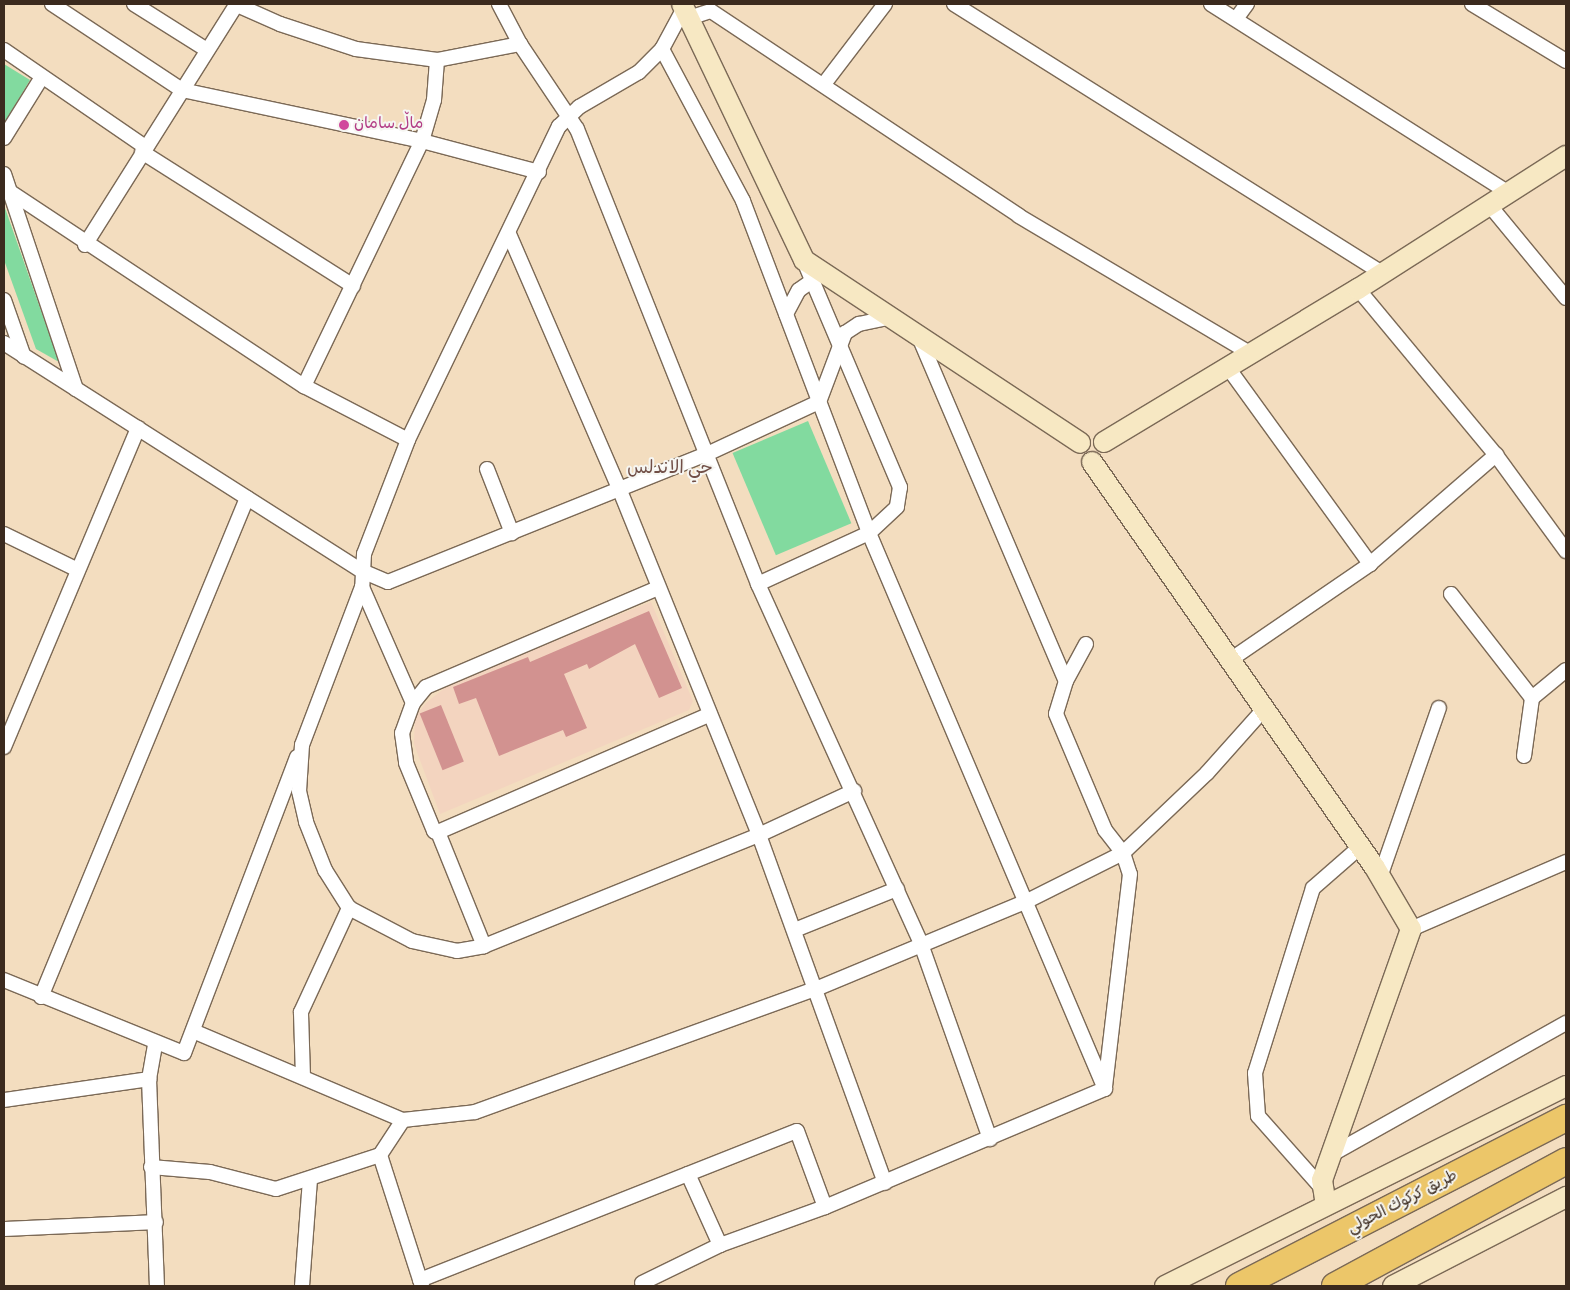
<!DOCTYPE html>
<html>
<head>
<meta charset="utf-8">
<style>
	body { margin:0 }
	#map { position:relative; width:1570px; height:1290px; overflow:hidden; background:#f3ddbf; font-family:Dekko,"Playpen Sans Arabic",sans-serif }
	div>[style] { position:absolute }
	.built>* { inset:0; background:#f3d4bf }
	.green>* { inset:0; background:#82da9f; transform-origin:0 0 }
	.building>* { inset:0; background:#d29290; transform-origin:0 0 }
	.roads { filter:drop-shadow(1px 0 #7b6956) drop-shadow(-1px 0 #7b6956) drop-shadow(0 1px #7b6956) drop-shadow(0 -1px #7b6956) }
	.street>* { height:14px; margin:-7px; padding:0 7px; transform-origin:7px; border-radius:7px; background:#fff }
	.secondary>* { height:20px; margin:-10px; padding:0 10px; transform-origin:10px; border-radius:10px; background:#f7e8c3 }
	.highway>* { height:26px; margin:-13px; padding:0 13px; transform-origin:13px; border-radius:13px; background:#ecc669 }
	.dots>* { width:14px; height:14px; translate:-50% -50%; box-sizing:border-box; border:2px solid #f6f6f2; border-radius:50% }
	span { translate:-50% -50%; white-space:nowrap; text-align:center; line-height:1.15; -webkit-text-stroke:4px #f6f6f2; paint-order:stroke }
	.hotel-label { font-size:16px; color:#b23c85 }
	.left { translate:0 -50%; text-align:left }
	.street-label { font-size:16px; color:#3b2a1e }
	.neighbourhood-label { font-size:18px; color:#704e46 }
	.frame { position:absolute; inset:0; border:5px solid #3b2a1e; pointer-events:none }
</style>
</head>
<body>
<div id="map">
	<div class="built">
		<i style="clip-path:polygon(651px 602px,693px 701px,689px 710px,440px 814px,414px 744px,415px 717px,427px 702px,454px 681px)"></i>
	</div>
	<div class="green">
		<i style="clip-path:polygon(4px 64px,30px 80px,4px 124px)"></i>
		<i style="clip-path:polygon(4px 205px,59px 362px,36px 349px,4px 260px)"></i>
		<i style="left:808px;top:421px;width:111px;height:82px;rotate:67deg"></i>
	</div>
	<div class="building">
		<i style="clip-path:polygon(649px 611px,682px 688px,659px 698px,635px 644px,589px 669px,587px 664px,564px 674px,587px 728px,566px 737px,563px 730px,499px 756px,476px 698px,459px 704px,453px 687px,528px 657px,530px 662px)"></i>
		<i style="left:441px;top:705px;width:61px;height:23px;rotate:68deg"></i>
	</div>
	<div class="roads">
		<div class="street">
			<i style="left:52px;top:4px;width:156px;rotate:33.5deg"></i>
			<i style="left:182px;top:90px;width:245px;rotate:12deg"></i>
			<i style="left:422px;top:141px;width:121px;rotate:14.8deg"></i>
			<i style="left:134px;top:4px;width:86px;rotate:32.2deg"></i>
			<i style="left:235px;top:4px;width:49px;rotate:24deg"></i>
			<i style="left:280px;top:24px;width:80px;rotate:18.2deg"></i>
			<i style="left:356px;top:49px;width:82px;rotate:7.7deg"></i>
			<i style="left:437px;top:60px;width:85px;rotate:-10.9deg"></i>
			<i style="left:499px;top:4px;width:45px;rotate:62.3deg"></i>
			<i style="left:520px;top:44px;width:102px;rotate:56.2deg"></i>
			<i style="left:577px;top:129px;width:490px;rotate:68.3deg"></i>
			<i style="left:758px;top:584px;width:395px;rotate:65.6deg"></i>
			<i style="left:921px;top:944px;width:207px;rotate:70.5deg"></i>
			<i style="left:954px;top:4px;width:506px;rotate:32.15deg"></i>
			<i style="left:1211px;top:4px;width:354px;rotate:32.4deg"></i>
			<i style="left:1472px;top:4px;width:110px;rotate:31.2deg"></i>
			<i style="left:684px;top:8px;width:47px;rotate:118.2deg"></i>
			<i style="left:662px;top:49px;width:33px;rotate:135deg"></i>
			<i style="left:639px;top:72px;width:69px;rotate:149.7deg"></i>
			<i style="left:579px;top:107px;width:28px;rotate:136deg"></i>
			<i style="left:559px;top:126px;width:348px;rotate:115.7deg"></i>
			<i style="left:408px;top:440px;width:122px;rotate:111.1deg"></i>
			<i style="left:364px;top:554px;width:33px;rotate:93deg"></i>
			<i style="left:362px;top:587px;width:169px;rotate:110.8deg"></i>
			<i style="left:302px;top:745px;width:46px;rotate:93.7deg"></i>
			<i style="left:299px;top:791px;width:32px;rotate:77deg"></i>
			<i style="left:306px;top:822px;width:52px;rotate:68.4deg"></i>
			<i style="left:325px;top:870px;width:45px;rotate:57.7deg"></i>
			<i style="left:349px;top:908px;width:71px;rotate:27.6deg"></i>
			<i style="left:412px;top:941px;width:46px;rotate:12.5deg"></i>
			<i style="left:457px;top:951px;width:27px;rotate:-10deg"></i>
			<i style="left:484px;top:946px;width:297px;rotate:-22deg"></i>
			<i style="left:759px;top:835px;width:105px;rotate:-24.9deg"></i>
			<i style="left:689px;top:18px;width:23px;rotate:-18deg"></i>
			<i style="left:711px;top:11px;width:370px;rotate:33.6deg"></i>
			<i style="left:1019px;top:216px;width:270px;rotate:30.7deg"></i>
			<i style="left:1236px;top:19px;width:19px;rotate:-54deg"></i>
			<i style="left:662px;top:49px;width:172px;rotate:61.9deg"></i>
			<i style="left:743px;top:201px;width:355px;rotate:69.2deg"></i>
			<i style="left:869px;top:533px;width:122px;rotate:155.3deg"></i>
			<i style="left:4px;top:50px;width:171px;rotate:34.5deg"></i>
			<i style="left:824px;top:84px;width:101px;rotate:-52.7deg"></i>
			<i style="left:4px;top:138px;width:72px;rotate:-58.1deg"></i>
			<i style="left:142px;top:152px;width:250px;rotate:32.4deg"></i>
			<i style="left:4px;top:174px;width:227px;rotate:71.5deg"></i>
			<i style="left:9px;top:191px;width:354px;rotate:33.5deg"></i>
			<i style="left:304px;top:386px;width:117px;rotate:27.4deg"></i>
			<i style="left:1491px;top:207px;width:118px;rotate:50.5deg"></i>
			<i style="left:509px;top:234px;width:277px;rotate:66.6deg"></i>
			<i style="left:619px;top:488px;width:374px;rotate:68deg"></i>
			<i style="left:759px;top:835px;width:370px;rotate:70.1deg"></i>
			<i style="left:85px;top:245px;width:284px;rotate:-57.8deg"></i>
			<i style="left:804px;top:261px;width:246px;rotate:67deg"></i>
			<i style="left:900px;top:487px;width:20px;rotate:99deg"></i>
			<i style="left:897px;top:507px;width:38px;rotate:137deg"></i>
			<i style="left:869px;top:533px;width:604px;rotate:67deg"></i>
			<i style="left:1358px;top:289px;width:216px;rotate:50.3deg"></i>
			<i style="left:1496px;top:455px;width:119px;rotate:53.9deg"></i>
			<i style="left:4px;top:300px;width:60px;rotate:70.7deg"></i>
			<i style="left:786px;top:314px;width:27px;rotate:-62deg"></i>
			<i style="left:799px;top:290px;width:16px;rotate:-35deg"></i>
			<i style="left:919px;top:337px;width:374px;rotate:66.9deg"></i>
			<i style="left:1066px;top:681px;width:34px;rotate:107deg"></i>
			<i style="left:1056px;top:714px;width:126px;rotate:67.1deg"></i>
			<i style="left:1105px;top:830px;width:29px;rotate:52deg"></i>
			<i style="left:1123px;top:853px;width:22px;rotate:72deg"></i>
			<i style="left:1130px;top:874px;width:215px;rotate:96.7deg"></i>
			<i style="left:4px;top:343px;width:424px;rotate:32.5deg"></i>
			<i style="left:362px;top:571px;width:28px;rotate:23deg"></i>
			<i style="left:388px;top:582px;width:344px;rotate:-21.9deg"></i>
			<i style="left:707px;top:454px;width:123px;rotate:-24.9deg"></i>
			<i style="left:819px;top:402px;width:74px;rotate:-69.4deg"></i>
			<i style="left:845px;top:333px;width:17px;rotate:-33deg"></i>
			<i style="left:859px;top:324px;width:33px;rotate:-12deg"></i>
			<i style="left:1229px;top:369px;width:241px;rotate:54.1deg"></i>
			<i style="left:304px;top:386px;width:272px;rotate:-64.3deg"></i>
			<i style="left:422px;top:141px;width:43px;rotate:-73.7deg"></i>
			<i style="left:434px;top:100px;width:40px;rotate:-85.7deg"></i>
			<i style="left:487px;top:469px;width:69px;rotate:68.7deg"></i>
			<i style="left:4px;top:534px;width:80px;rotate:25.9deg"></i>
			<i style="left:362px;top:587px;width:127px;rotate:66.3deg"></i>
			<i style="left:658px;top:588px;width:252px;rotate:156.9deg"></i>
			<i style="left:426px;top:687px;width:21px;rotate:129deg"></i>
			<i style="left:413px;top:703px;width:32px;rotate:110deg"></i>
			<i style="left:402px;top:733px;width:30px;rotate:82deg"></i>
			<i style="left:406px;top:763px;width:74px;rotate:67.6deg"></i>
			<i style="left:434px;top:831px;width:4px;rotate:14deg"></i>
			<i style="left:438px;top:832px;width:294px;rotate:-23.4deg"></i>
			<i style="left:1451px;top:594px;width:132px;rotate:52.1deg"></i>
			<i style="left:1230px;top:660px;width:170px;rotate:-34.4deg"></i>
			<i style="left:1370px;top:564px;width:167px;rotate:-40.9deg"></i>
			<i style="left:1066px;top:681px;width:42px;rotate:-61.6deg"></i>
			<i style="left:4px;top:747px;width:346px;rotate:-67.2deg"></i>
			<i style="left:1524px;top:756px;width:59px;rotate:-82.1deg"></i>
			<i style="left:1532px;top:698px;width:44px;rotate:-39.5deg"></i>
			<i style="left:438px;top:832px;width:123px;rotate:68deg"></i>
			<i style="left:1380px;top:877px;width:179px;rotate:-70.8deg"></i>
			<i style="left:1411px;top:929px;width:169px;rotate:-23.4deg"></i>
			<i style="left:795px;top:930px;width:110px;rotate:-21.9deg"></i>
			<i style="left:4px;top:980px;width:194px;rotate:22.1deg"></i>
			<i style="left:184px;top:1053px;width:317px;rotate:-69.1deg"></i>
			<i style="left:41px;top:997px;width:540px;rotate:-67.57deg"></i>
			<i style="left:193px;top:1031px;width:228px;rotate:23deg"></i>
			<i style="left:403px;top:1120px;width:72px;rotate:-6.3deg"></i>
			<i style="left:475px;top:1112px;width:365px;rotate:-19.9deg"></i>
			<i style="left:818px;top:988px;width:226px;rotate:-22.6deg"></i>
			<i style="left:1027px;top:901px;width:107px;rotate:-26.6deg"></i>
			<i style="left:1123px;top:853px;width:116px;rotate:-43.6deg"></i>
			<i style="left:1207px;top:773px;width:86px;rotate:-48.3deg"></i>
			<i style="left:155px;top:1045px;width:35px;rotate:100deg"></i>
			<i style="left:149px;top:1079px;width:207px;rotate:87.8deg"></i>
			<i style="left:303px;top:1077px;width:65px;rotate:-91.8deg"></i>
			<i style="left:301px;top:1012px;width:115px;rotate:-65.2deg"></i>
			<i style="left:4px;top:1100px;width:147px;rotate:-8.2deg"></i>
			<i style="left:1336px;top:1152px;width:264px;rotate:-29.3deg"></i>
			<i style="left:380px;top:1155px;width:138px;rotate:72.2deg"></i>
			<i style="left:151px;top:1167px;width:59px;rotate:4.8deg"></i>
			<i style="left:210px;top:1172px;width:68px;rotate:14.4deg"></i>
			<i style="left:276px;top:1189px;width:109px;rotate:-18.1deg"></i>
			<i style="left:380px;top:1155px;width:42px;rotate:-56.7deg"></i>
			<i style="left:688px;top:1174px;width:78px;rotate:65.7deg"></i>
			<i style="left:1321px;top:1187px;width:95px;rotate:-131.6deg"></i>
			<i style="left:1258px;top:1116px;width:43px;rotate:-94deg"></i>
			<i style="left:1255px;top:1073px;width:194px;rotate:-72.6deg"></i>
			<i style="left:1313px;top:888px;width:62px;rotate:-41.1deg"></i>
			<i style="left:4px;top:1229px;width:152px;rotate:-2.6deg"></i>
			<i style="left:420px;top:1280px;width:405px;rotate:-21.6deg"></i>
			<i style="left:797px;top:1131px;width:81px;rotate:69.8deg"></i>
			<i style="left:642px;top:1283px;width:87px;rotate:-26deg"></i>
			<i style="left:720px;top:1245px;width:112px;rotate:-19.9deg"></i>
			<i style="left:825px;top:1207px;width:304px;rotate:-22.9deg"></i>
			<i style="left:302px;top:1286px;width:106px;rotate:-85.7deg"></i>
		</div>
		<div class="secondary">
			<i style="left:682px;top:4px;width:284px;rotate:64.5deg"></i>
			<i style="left:804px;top:260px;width:331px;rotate:33.5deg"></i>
			<i style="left:1104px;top:442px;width:297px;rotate:-31.1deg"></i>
			<i style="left:1358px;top:289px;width:247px;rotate:-32.6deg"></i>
			<i style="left:1092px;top:462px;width:493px;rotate:55.1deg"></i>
			<i style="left:1374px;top:866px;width:73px;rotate:59.6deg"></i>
			<i style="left:1411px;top:929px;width:266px;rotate:109.5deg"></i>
			<i style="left:1322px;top:1180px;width:25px;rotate:81deg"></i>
			<i style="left:1165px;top:1286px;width:448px;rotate:-26.5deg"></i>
			<i style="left:1393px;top:1286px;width:195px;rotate:-27.2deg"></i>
		</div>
		<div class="highway">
			<i style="left:1239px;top:1286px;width:368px;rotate:-27.2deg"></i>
			<i style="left:1335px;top:1286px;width:263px;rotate:-28.4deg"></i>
		</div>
	</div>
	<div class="dots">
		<i style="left:344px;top:125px;background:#d1479c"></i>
	</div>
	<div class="hotel-label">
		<span class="left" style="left:354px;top:125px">ماڵ سامان</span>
	</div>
	<div class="street-label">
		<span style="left:1403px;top:1203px;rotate:-27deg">طريق كركوك الحولي</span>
	</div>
	<div class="neighbourhood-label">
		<span style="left:670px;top:470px">حي الاندلس</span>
	</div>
	<div class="frame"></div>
</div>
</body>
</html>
